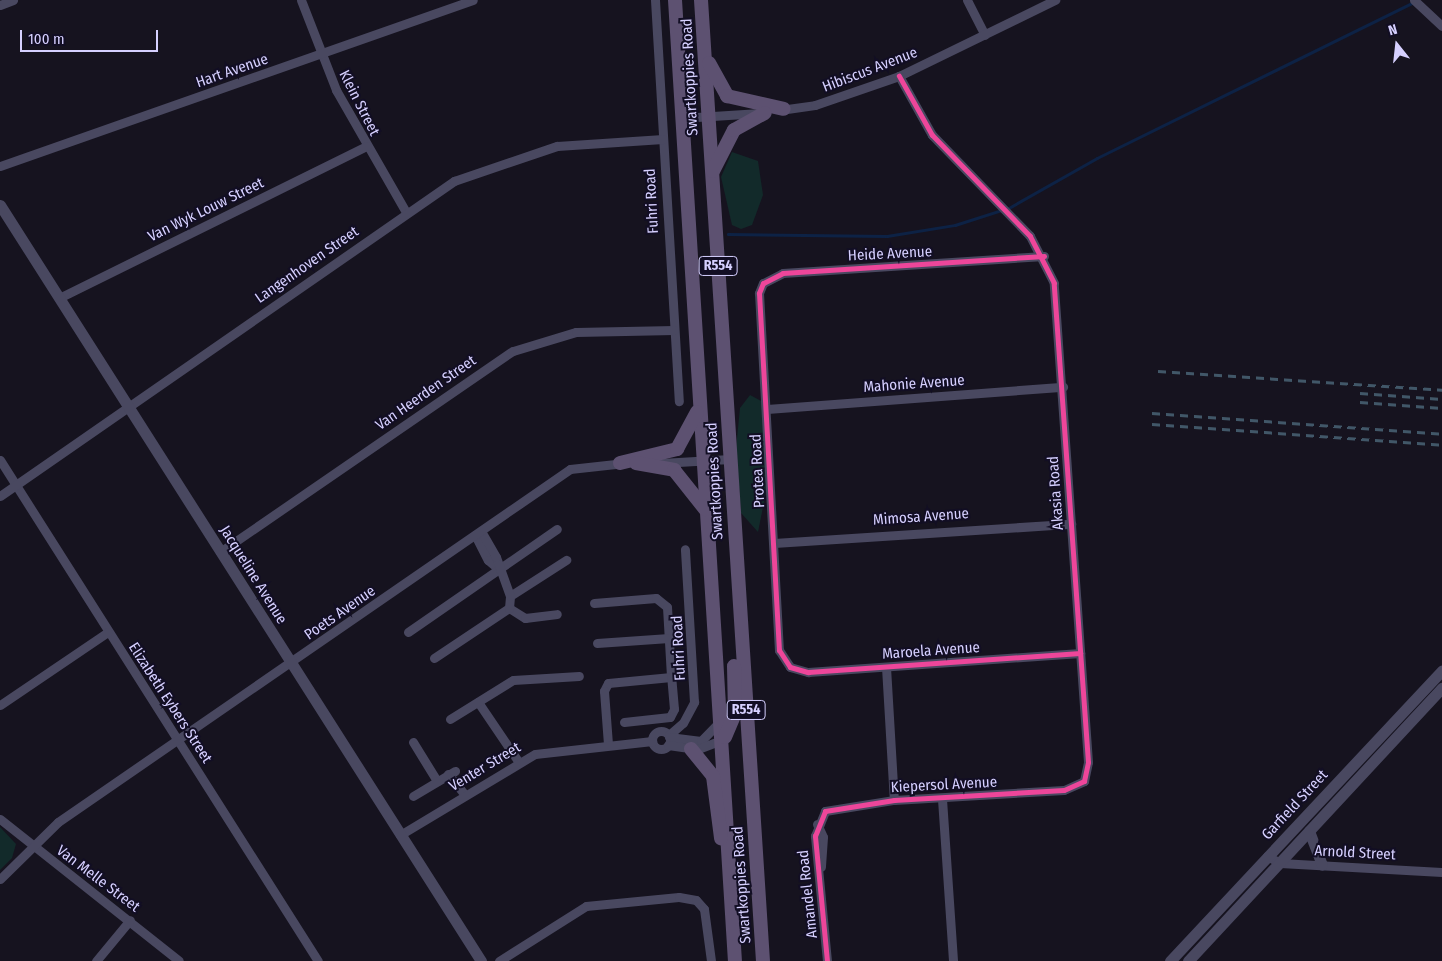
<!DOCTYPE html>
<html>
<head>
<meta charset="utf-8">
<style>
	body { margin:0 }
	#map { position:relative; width:1442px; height:961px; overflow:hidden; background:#16131f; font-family:"Fira Sans Condensed",sans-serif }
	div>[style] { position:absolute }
	.green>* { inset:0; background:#122a2a }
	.stream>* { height:2.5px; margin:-1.25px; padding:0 1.25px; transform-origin:1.25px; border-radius:1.25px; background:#0d2245 }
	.minor>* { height:9px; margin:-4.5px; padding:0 4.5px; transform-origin:4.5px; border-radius:4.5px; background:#494860 }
	.minor>.ring { margin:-4.5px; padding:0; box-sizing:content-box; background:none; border:9px solid #494860; border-radius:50% }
	.tertiary>* { height:11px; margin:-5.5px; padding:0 5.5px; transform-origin:5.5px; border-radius:5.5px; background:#494860 }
	.primary>* { height:14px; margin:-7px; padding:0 7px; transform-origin:7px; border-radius:7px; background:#5d5171 }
	.rail>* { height:2.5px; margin-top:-1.25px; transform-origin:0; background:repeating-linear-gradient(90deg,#415768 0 8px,transparent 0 14px) }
	.cycleway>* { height:5px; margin:-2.5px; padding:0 2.5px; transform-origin:2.5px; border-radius:2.5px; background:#ed469a }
	span { translate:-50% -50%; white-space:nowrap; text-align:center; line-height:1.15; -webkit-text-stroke:4px #120e24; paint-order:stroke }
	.shield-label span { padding:1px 4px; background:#120e24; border:1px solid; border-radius:4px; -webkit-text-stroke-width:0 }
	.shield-label { font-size:14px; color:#d6d0ff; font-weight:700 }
	.street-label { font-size:15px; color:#d6d0ff }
	.north { position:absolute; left:1372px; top:20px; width:50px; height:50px; -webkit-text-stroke:4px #120e24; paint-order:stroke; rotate:344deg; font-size:14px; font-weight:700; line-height:20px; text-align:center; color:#d6d0ff }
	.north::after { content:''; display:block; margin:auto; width:18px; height:22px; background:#d6d0ff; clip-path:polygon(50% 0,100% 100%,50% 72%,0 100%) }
	.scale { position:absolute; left:20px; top:30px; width:138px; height:22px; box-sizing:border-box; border:2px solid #d6d0ff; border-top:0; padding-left:6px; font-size:15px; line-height:18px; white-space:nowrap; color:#d6d0ff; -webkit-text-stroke:4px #120e24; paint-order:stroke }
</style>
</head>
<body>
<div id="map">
	<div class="green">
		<i style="clip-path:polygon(732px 152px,758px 161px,763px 195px,752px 225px,741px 229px,732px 225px,721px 177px)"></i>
		<i style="clip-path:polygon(750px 395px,765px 403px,768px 482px,758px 532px,741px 513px,736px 448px,740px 408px)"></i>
		<i style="clip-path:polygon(0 827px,16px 844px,12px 858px,0 870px)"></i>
	</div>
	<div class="stream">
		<i style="left:1007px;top:209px;width:103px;rotate:-29.5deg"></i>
		<i style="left:1097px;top:158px;width:353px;rotate:-26.2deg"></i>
		<i style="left:728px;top:234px;width:159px;rotate:0.7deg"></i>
		<i style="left:887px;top:236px;width:69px;rotate:-9.2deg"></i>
		<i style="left:955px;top:225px;width:49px;rotate:-17.7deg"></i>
	</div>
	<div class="minor">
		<i style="left:301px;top:0;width:97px;rotate:68.7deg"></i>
		<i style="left:336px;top:90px;width:141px;rotate:60.2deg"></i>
		<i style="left:655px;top:0;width:402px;rotate:86.6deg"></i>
		<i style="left:967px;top:0;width:39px;rotate:63deg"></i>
		<i style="left:1414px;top:0;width:38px;rotate:43deg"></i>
		<i style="left:0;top:5px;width:14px;rotate:-21deg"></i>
		<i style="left:780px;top:110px;width:35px;rotate:-8deg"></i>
		<i style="left:815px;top:105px;width:89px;rotate:-19deg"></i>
		<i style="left:899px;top:76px;width:174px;rotate:-26deg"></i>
		<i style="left:681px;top:118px;width:79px;rotate:-3.6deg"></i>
		<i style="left:0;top:166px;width:501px;rotate:-19.34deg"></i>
		<i style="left:1044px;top:256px;width:262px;rotate:176.3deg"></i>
		<i style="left:783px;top:273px;width:22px;rotate:153deg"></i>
		<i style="left:763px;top:283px;width:11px;rotate:112deg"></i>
		<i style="left:759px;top:293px;width:358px;rotate:86.8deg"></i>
		<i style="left:779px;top:650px;width:20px;rotate:57deg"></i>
		<i style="left:790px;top:667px;width:19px;rotate:16deg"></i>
		<i style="left:808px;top:672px;width:273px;rotate:-4deg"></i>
		<i style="left:59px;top:298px;width:343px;rotate:-26.3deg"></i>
		<i style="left:767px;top:409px;width:297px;rotate:-4.3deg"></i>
		<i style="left:0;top:460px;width:593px;rotate:57.6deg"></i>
		<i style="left:661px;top:463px;width:69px;rotate:-3.3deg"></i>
		<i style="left:0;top:496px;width:553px;rotate:-34.75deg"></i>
		<i style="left:454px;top:181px;width:109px;rotate:-18.8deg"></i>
		<i style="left:557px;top:146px;width:106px;rotate:-3.8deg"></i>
		<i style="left:475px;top:535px;width:28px;rotate:63deg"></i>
		<i style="left:488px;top:560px;width:11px;rotate:41deg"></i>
		<i style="left:774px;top:543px;width:298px;rotate:-3.7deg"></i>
		<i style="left:220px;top:552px;width:355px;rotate:-34.5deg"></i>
		<i style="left:513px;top:351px;width:66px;rotate:-16.8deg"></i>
		<i style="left:576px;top:332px;width:98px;rotate:-1.2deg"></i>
		<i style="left:510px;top:596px;width:67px;rotate:-32.7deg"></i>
		<i style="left:594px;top:603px;width:62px;rotate:-4.6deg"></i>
		<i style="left:656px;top:598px;width:14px;rotate:39deg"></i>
		<i style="left:667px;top:607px;width:70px;rotate:86.7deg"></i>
		<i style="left:671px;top:677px;width:63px;rotate:174.6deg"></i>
		<i style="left:608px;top:683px;width:9px;rotate:117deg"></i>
		<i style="left:604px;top:691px;width:53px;rotate:85.7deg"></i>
		<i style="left:509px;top:608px;width:19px;rotate:32deg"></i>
		<i style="left:525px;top:618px;width:32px;rotate:-7deg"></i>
		<i style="left:408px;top:632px;width:181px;rotate:-34.7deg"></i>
		<i style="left:597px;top:643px;width:72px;rotate:-4deg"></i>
		<i style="left:434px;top:658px;width:90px;rotate:-33.7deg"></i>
		<i style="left:509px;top:608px;width:12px;rotate:-85deg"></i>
		<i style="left:510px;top:596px;width:41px;rotate:-109.7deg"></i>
		<i style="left:496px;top:557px;width:30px;rotate:-120deg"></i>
		<i style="left:886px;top:667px;width:133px;rotate:86.6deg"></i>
		<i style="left:478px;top:702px;width:71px;rotate:55.9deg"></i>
		<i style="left:0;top:705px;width:130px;rotate:-34.1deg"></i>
		<i style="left:450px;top:719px;width:74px;rotate:-31.8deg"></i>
		<i style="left:513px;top:680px;width:66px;rotate:-3.5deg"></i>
		<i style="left:624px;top:722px;width:46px;rotate:-6.2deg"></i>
		<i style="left:670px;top:717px;width:9px;rotate:-63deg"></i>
		<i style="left:674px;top:709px;width:32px;rotate:-95deg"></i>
		<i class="ring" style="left:652px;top:731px;width:9px;height:9px"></i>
		<i style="left:669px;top:735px;width:18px;rotate:-41deg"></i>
		<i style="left:683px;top:723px;width:24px;rotate:-62deg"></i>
		<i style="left:694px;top:702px;width:153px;rotate:-93.4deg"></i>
		<i style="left:669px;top:737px;width:32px;rotate:7deg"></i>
		<i style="left:701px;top:741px;width:28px;rotate:-46deg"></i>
		<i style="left:413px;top:742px;width:46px;rotate:58.4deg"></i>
		<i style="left:668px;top:745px;width:30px;rotate:8deg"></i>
		<i style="left:698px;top:749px;width:28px;rotate:-21deg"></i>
		<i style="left:448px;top:774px;width:26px;rotate:51deg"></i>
		<i style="left:413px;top:796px;width:49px;rotate:-30.8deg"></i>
		<i style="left:942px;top:799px;width:162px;rotate:86.1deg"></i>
		<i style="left:0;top:819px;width:228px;rotate:38.4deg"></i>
		<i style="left:817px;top:824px;width:14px;rotate:65deg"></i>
		<i style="left:823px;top:837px;width:30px;rotate:94deg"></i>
		<i style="left:400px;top:835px;width:157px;rotate:-31deg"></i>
		<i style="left:535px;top:754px;width:118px;rotate:-6.3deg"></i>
		<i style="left:1267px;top:856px;width:15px;rotate:28deg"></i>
		<i style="left:1280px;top:863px;width:162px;rotate:3.2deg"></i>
		<i style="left:0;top:879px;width:81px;rotate:-44.5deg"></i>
		<i style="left:58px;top:822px;width:622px;rotate:-34.58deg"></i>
		<i style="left:570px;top:469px;width:55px;rotate:-6.2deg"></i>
		<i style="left:96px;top:961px;width:53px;rotate:-50.3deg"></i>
		<i style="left:499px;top:961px;width:103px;rotate:-32.3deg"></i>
		<i style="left:586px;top:906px;width:93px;rotate:-5.5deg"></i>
		<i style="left:679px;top:897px;width:17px;rotate:10deg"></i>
		<i style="left:696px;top:900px;width:12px;rotate:48deg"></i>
		<i style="left:704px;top:909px;width:52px;rotate:82.3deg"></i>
		<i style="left:827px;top:961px;width:126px;rotate:-95.5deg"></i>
		<i style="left:815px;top:836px;width:27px;rotate:-68deg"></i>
		<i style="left:825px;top:811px;width:70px;rotate:-9.1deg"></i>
		<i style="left:894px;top:800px;width:170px;rotate:-3.4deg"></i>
		<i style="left:1064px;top:790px;width:22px;rotate:-24deg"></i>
		<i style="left:1084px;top:781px;width:19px;rotate:-78deg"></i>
		<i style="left:1088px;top:762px;width:480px;rotate:-94.1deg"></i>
		<i style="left:1054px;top:283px;width:53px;rotate:-117.1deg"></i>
		<i style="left:1030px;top:236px;width:141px;rotate:-134.1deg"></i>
		<i style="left:932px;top:135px;width:68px;rotate:-119.2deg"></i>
	</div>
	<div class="tertiary">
		<i style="left:0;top:205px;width:896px;rotate:57.53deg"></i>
		<i style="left:1309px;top:831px;width:36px;rotate:69deg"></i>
		<i style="left:1170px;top:961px;width:398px;rotate:-46.9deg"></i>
		<i style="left:1188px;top:961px;width:373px;rotate:-47.1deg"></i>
	</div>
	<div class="primary">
		<i style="left:675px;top:0;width:963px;rotate:86.43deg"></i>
		<i style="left:701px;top:0;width:963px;rotate:86.31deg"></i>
		<i style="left:709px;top:63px;width:38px;rotate:61deg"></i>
		<i style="left:727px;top:96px;width:58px;rotate:12.8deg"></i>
		<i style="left:713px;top:171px;width:46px;rotate:-62.9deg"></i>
		<i style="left:734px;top:130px;width:35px;rotate:-29deg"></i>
		<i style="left:620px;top:463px;width:59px;rotate:-13.8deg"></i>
		<i style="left:677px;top:449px;width:42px;rotate:-61.6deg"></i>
		<i style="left:636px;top:463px;width:39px;rotate:10deg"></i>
		<i style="left:674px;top:470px;width:50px;rotate:51.5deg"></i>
		<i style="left:725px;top:737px;width:25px;rotate:-67deg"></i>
		<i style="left:735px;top:714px;width:48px;rotate:-91.2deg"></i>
		<i style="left:691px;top:749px;width:35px;rotate:51deg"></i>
		<i style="left:713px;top:776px;width:63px;rotate:82.6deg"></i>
	</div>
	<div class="rail">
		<i style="left:1158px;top:371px;width:285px;rotate:3.8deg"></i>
		<i style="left:1360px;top:393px;width:82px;rotate:4.2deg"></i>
		<i style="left:1360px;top:402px;width:82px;rotate:4.2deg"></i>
		<i style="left:1152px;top:413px;width:291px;rotate:4.1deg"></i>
		<i style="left:1152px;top:424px;width:291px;rotate:4.1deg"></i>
	</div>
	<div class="cycleway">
		<i style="left:1044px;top:256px;width:262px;rotate:176.3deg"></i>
		<i style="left:783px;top:273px;width:22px;rotate:153deg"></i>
		<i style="left:763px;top:283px;width:11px;rotate:112deg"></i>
		<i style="left:759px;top:293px;width:358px;rotate:86.8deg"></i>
		<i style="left:779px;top:650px;width:20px;rotate:57deg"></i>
		<i style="left:790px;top:667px;width:19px;rotate:16deg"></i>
		<i style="left:808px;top:672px;width:273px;rotate:-4deg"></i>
		<i style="left:827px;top:961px;width:126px;rotate:-95.5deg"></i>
		<i style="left:815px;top:836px;width:27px;rotate:-68deg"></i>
		<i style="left:825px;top:811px;width:70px;rotate:-9.1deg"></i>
		<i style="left:894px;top:800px;width:170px;rotate:-3.4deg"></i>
		<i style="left:1064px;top:790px;width:22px;rotate:-24deg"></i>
		<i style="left:1084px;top:781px;width:19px;rotate:-78deg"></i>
		<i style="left:1088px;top:762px;width:480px;rotate:-94.1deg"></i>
		<i style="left:1054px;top:283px;width:53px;rotate:-117.1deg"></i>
		<i style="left:1030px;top:236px;width:141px;rotate:-134.1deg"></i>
		<i style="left:932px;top:135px;width:68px;rotate:-119.2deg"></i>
	</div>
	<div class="shield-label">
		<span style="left:718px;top:266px">R554</span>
		<span style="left:746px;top:710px">R554</span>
	</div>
	<div class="street-label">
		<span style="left:870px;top:70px;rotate:-21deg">Hibiscus Avenue</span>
		<span style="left:232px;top:71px;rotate:-19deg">Hart Avenue</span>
		<span style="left:690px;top:77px;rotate:-93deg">Swartkoppies Road</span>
		<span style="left:359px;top:103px;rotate:63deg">Klein Street</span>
		<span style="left:652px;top:201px;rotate:-93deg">Fuhri Road</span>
		<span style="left:206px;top:210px;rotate:-26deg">Van Wyk Louw Street</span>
		<span style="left:890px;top:254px;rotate:-3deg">Heide Avenue</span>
		<span style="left:307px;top:265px;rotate:-35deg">Langenhoven Street</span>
		<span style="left:914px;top:384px;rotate:-4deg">Mahonie Avenue</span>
		<span style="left:426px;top:393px;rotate:-35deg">Van Heerden Street</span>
		<span style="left:758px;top:471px;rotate:-93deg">Protea Road</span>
		<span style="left:715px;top:481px;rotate:-93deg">Swartkoppies Road</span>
		<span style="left:1056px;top:493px;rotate:-94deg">Akasia Road</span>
		<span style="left:921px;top:517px;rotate:-4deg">Mimosa Avenue</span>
		<span style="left:253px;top:575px;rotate:58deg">Jacqueline Avenue</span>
		<span style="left:340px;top:613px;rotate:-35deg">Poets Avenue</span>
		<span style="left:679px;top:648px;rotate:-93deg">Fuhri Road</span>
		<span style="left:931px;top:651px;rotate:-4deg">Maroela Avenue</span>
		<span style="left:170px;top:703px;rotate:57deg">Elizabeth Eybers Street</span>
		<span style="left:485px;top:767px;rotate:-31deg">Venter Street</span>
		<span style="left:944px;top:785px;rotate:-3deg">Kiepersol Avenue</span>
		<span style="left:1295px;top:805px;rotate:-47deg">Garfield Street</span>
		<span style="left:1355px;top:853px;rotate:3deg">Arnold Street</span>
		<span style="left:98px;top:879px;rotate:37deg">Van Melle Street</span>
		<span style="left:742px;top:885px;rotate:-94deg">Swartkoppies Road</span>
		<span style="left:808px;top:894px;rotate:-96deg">Amandel Road</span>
	</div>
	<div class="north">N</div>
	<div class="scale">100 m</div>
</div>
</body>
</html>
